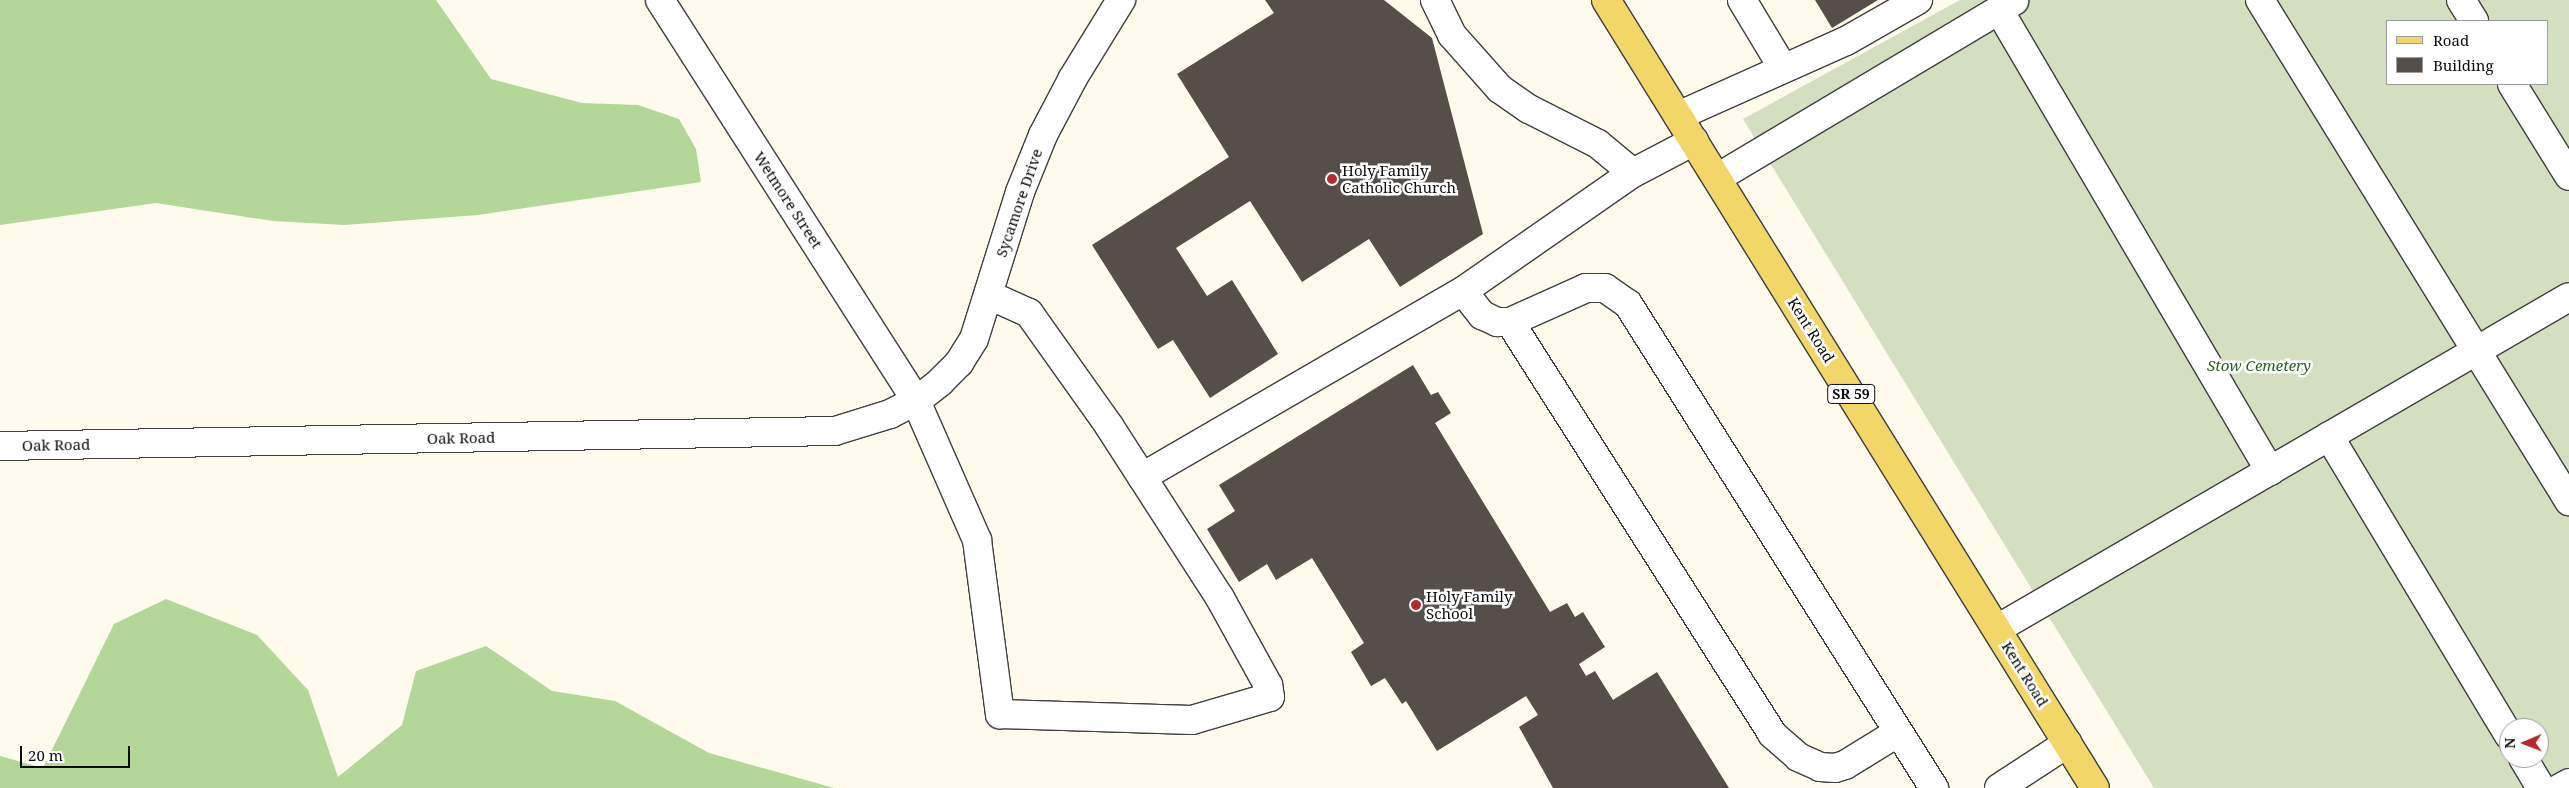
<!DOCTYPE html>
<html>
<head>
<meta charset="utf-8">
<style>
	body { margin:0 }
	#map { position:relative; width:2569px; height:788px; overflow:hidden; background:#fefbec; font-family:"Noto Serif",serif }
	div>[style] { position:absolute }
	.forest>* { inset:0; background:#b2d798 }
	.cemetery>* { inset:0; background:#d3dfbf }
	.building>* { inset:0; background:#554e49 }
	.roads { filter:drop-shadow(1px 0 #3f3f3f) drop-shadow(-1px 0 #3f3f3f) drop-shadow(0 1px #3f3f3f) drop-shadow(0 -1px #3f3f3f) }
	.minor>* { height:28px; margin:-14px; padding:0 14px; transform-origin:14px; border-radius:14px; background:#fff }
	.major>* { height:28px; margin:-14px; padding:0 14px; transform-origin:14px; border-radius:14px; background:#f3d668 }
	.dots>* { width:14px; height:14px; translate:-50% -50%; box-sizing:border-box; border:2px solid #fff; border-radius:50% }
	span { translate:-50% -50%; white-space:nowrap; text-align:center; line-height:1.15; -webkit-text-stroke:5px #fff; paint-order:stroke }
	.shield-label span { padding:1px 4px; background:#fff; border:1px solid; border-radius:4px; -webkit-text-stroke-width:0 }
	.shield-label { font-size:14px; color:#0c0c0c; font-weight:700 }
	.poi-label { font-size:15px; color:#0c0c0c }
	.left { translate:0 -50%; text-align:left }
	.street-label { font-size:15px; color:#0c0c0c }
	.park-label { font-size:15px; color:#2b6120; font-style:italic }
	.legend { position:absolute; left:2386px; top:20px; width:162px; height:65px; box-sizing:border-box; background:#fff; border:1px solid #9e9e9e; margin:0; padding:6px 9px; list-style:none; font-size:15px; color:#0c0c0c }
	.legend li { display:flex; align-items:center; gap:10px; height:25px }
	.legend b { width:25px; border:1px solid #9e9e9e }
	.north { position:absolute; left:2499px; top:718px; width:50px; height:50px; box-sizing:border-box; background:#fff; border:1px solid #9e9e9e; border-radius:50%; rotate:269deg; font-size:14px; font-weight:700; line-height:20px; text-align:center; color:#0c0c0c }
	.north::after { content:''; display:block; margin:auto; width:18px; height:22px; background:#b62a2c; clip-path:polygon(50% 0,100% 100%,50% 72%,0 100%) }
	.scale { position:absolute; left:20px; top:746px; width:110px; height:22px; box-sizing:border-box; border:2px solid #0c0c0c; border-top:0; padding-left:6px; font-size:15px; line-height:18px; white-space:nowrap; color:#0c0c0c; -webkit-text-stroke:4px #fff; paint-order:stroke }
</style>
</head>
<body>
<div id="map">
	<div class="forest">
		<i style="clip-path:polygon(0 0,436px 0,491px 79px,582px 103px,638px 105px,679px 119px,696px 149px,701px 182px,478px 215px,344px 225px,273px 221px,156px 203px,0 225px)"></i>
		<i style="clip-path:polygon(166px 599px,257px 635px,308px 690px,338px 777px,402px 725px,416px 671px,486px 646px,552px 691px,615px 701px,709px 753px,834px 788px,0 788px,0 756px,43px 768px,114px 624px)"></i>
	</div>
	<div class="cemetery">
		<i style="clip-path:polygon(evenodd,1960px 0,2569px 0,2569px 788px,2154px 788px,1743px 119px,1960px 0,2388px 21px,2548px 21px,2548px 84px,2388px 84px,2388px 21px,1960px 0,2509px 728px,2539px 728px,2539px 758px,2509px 758px,2509px 728px)"></i>
	</div>
	<div class="building">
		<i style="clip-path:polygon(1265px 0,1384px 0,1432px 38px,1483px 234px,1400px 287px,1369px 239px,1302px 282px,1250px 201px,1176px 248px,1207px 296px,1232px 280px,1278px 354px,1210px 398px,1173px 340px,1158px 349px,1092px 245px,1229px 157px,1177px 74px,1274px 13px)"></i>
		<i style="clip-path:polygon(1815px 0,1878px 0,1832px 28px)"></i>
		<i style="clip-path:polygon(1413px 365px,1431px 395px,1438px 392px,1451px 413px,1435px 423px,1550px 612px,1567px 603px,1575px 617px,1583px 612px,1605px 647px,1579px 664px,1586px 676px,1595px 671px,1613px 700px,1657px 672px,1729px 788px,1553px 788px,1519px 727px,1538px 715px,1526px 696px,1437px 751px,1406px 701px,1402px 704px,1385px 678px,1371px 686px,1351px 652px,1364px 643px,1312px 558px,1276px 580px,1267px 564px,1239px 582px,1207px 529px,1235px 511px,1219px 485px)"></i>
	</div>
	<div class="roads">
		<div class="minor">
			<i style="left:660px;top:0;width:476px;rotate:57.4deg"></i>
			<i style="left:916px;top:401px;width:152px;rotate:66.3deg"></i>
			<i style="left:977px;top:540px;width:176px;rotate:82.5deg"></i>
			<i style="left:1000px;top:714px;width:192px;rotate:1.8deg"></i>
			<i style="left:1192px;top:720px;width:81px;rotate:-16.4deg"></i>
			<i style="left:1270px;top:697px;width:12px;rotate:-99deg"></i>
			<i style="left:1268px;top:685px;width:99px;rotate:-118.9deg"></i>
			<i style="left:1220px;top:598px;width:203px;rotate:-122.8deg"></i>
			<i style="left:1110px;top:427px;width:140px;rotate:-125.4deg"></i>
			<i style="left:1029px;top:313px;width:44px;rotate:-155.8deg"></i>
			<i style="left:1435px;top:0;width:39px;rotate:64deg"></i>
			<i style="left:1452px;top:35px;width:72px;rotate:48.4deg"></i>
			<i style="left:1500px;top:89px;width:35px;rotate:35deg"></i>
			<i style="left:1529px;top:109px;width:77px;rotate:26.9deg"></i>
			<i style="left:1598px;top:144px;width:45px;rotate:39.6deg"></i>
			<i style="left:1742px;top:0;width:79px;rotate:58.9deg"></i>
			<i style="left:2260px;top:0;width:589px;rotate:58.34deg"></i>
			<i style="left:2461px;top:0;width:25px;rotate:58deg"></i>
			<i style="left:1999px;top:10px;width:535px;rotate:59.55deg"></i>
			<i style="left:2512px;top:84px;width:108px;rotate:58.2deg"></i>
			<i style="left:1678px;top:116px;width:184px;rotate:-24.1deg"></i>
			<i style="left:1846px;top:41px;width:83px;rotate:-29.7deg"></i>
			<i style="left:1717px;top:178px;width:346px;rotate:-30.8deg"></i>
			<i style="left:1463px;top:291px;width:207px;rotate:-34.8deg"></i>
			<i style="left:1633px;top:173px;width:69px;rotate:-27.7deg"></i>
			<i style="left:1510px;top:322px;width:488px;rotate:57.5deg"></i>
			<i style="left:1772px;top:734px;width:35px;rotate:41deg"></i>
			<i style="left:1798px;top:757px;width:24px;rotate:24deg"></i>
			<i style="left:1820px;top:767px;width:15px;rotate:4deg"></i>
			<i style="left:1835px;top:768px;width:10px;rotate:-17deg"></i>
			<i style="left:1845px;top:765px;width:61px;rotate:-31.6deg"></i>
			<i style="left:2329px;top:436px;width:349px;rotate:59deg"></i>
			<i style="left:0;top:446px;width:835px;rotate:-1.03deg"></i>
			<i style="left:835px;top:431px;width:58px;rotate:-17.2deg"></i>
			<i style="left:890px;top:414px;width:29px;rotate:-27deg"></i>
			<i style="left:916px;top:401px;width:31px;rotate:-38deg"></i>
			<i style="left:940px;top:382px;width:27px;rotate:-45deg"></i>
			<i style="left:959px;top:363px;width:28px;rotate:-58deg"></i>
			<i style="left:974px;top:339px;width:154px;rotate:-72.6deg"></i>
			<i style="left:1020px;top:192px;width:61px;rotate:-68deg"></i>
			<i style="left:1043px;top:135px;width:64px;rotate:-62.2deg"></i>
			<i style="left:1073px;top:78px;width:92px;rotate:-58.4deg"></i>
			<i style="left:1142px;top:477px;width:371px;rotate:-30.1deg"></i>
			<i style="left:1463px;top:291px;width:31px;rotate:52deg"></i>
			<i style="left:1482px;top:315px;width:17px;rotate:25deg"></i>
			<i style="left:1497px;top:322px;width:13px"></i>
			<i style="left:1510px;top:322px;width:83px;rotate:-24.1deg"></i>
			<i style="left:1586px;top:288px;width:19px"></i>
			<i style="left:1605px;top:288px;width:28px;rotate:35deg"></i>
			<i style="left:1628px;top:304px;width:573px;rotate:57.7deg"></i>
			<i style="left:1997px;top:629px;width:661px;rotate:-30.13deg"></i>
			<i style="left:2523px;top:758px;width:35px;rotate:59deg"></i>
			<i style="left:1999px;top:788px;width:82px;rotate:-33.1deg"></i>
			<i style="left:2560px;top:788px;width:10px;rotate:-29deg"></i>
		</div>
		<div class="major">
			<i style="left:1606px;top:0;width:927px;rotate:58.18deg"></i>
		</div>
	</div>
	<div class="dots">
		<i style="left:1332px;top:179px;background:#b62a2c"></i>
		<i style="left:1416px;top:605px;background:#b62a2c"></i>
	</div>
	<div class="shield-label">
		<span style="left:1851px;top:394px">SR 59</span>
	</div>
	<div class="poi-label">
		<span class="left" style="left:1342px;top:179px">Holy Family<br>Catholic Church</span>
		<span class="left" style="left:1426px;top:605px">Holy Family<br>School</span>
	</div>
	<div class="street-label">
		<span style="left:788px;top:200px;rotate:57deg">Wetmore Street</span>
		<span style="left:1019px;top:203px;rotate:-71deg">Sycamore Drive</span>
		<span style="left:1811px;top:330px;rotate:58deg">Kent Road</span>
		<span style="left:461px;top:438px;rotate:-1deg">Oak Road</span>
		<span style="left:56px;top:445px;rotate:-1deg">Oak Road</span>
		<span style="left:2025px;top:674px;rotate:58deg">Kent Road</span>
	</div>
	<div class="park-label">
		<span style="left:2259px;top:366px">Stow Cemetery</span>
	</div>
	<ul class="legend">
	<li><b style="height:6px;background:#f3d668"></b>Road</li>
	<li><b style="height:14px;background:#554e49"></b>Building</li>
	</ul>
	<div class="north">N</div>
	<div class="scale">20 m</div>
</div>
</body>
</html>
